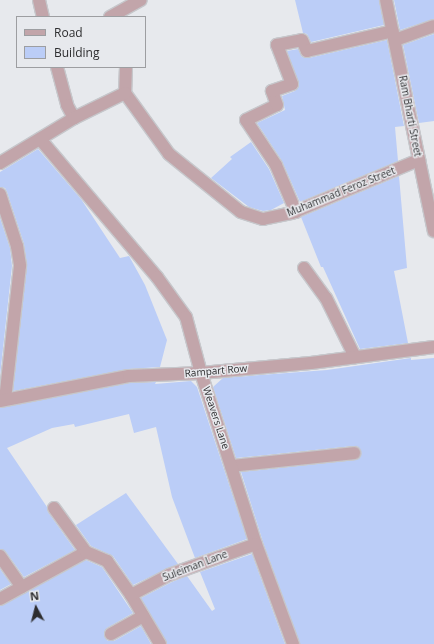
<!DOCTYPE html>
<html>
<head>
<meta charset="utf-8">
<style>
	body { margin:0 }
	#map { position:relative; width:434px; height:644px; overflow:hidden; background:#e7e9ed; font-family:"Open Sans",sans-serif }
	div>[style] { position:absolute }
	.building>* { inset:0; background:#bbcdf7 }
	.roads { filter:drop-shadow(1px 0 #c6c7cb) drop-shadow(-1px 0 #c6c7cb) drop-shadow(0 1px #c6c7cb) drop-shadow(0 -1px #c6c7cb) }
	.service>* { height:12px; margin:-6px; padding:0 6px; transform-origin:6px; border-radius:6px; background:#c2a5aa }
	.minor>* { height:12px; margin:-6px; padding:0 6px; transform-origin:6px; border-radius:6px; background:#c2a5aa }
	.tertiary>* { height:12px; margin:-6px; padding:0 6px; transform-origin:6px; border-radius:6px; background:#c2a5aa }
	span { translate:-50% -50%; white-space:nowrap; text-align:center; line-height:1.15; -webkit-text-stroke:3px #e7e9ed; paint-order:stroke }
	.street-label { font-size:10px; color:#2d2d2f }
	.legend { position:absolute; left:16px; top:16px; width:130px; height:52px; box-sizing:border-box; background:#e7e9ed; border:1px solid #9d9ea1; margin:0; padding:5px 7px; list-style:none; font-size:12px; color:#2d2d2f }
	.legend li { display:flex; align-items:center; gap:8px; height:20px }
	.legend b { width:20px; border:1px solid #9d9ea1 }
	.north { position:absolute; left:16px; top:588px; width:40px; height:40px; -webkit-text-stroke:3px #e7e9ed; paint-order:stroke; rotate:353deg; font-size:11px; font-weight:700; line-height:16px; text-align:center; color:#2d2d2f }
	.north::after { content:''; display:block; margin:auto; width:14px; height:18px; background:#2d2d2f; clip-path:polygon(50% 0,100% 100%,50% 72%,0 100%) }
</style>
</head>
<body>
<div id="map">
	<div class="building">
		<i style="clip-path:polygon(295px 0,379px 0,384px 25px,311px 42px,307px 34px,303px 33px)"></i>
		<i style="clip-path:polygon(394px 0,434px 0,434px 19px,400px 30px)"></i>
		<i style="clip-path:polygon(434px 34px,434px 121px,419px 123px,403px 45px)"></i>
		<i style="clip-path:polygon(387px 40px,404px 126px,395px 127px,398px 161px,300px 202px,282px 161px,257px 123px,285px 110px,282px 96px,295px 91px,299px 86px,287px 51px,298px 49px,302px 57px,309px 58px)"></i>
		<i style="clip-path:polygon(251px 142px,269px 169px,284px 203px,271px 210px,263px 211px,249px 207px,211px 178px,232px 159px,230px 157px)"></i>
		<i style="clip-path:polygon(38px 149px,81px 199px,120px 258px,129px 256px,145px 285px,167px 340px,160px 367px,128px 369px,13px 391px,27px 265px,24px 244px,7px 192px,5px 188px,0 187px,0 172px)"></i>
		<i style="clip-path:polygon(399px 176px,407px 268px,394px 271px,408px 343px,360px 349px,323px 267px,321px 267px,301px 217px)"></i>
		<i style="clip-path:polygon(0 218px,10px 248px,12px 266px,0 376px)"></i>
		<i style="clip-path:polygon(411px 358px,411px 360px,434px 358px,434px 644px,300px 644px,263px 542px,241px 472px,355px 460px,361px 456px,361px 452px,357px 446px,353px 446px,236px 458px,213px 387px,223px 378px,327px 370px)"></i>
		<i style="clip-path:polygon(191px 381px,197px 387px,247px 539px,195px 558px,172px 497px,156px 427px,134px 433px,129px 414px,75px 427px,74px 424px,52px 428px,7px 448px,47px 507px,48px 512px,75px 550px,24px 577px,6px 552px,0 549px,0 408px,130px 383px,156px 382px,155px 384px)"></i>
		<i style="clip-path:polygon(126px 493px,178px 564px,133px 585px,113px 556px,91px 546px,76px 525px)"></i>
		<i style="clip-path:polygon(252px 554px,285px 644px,167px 644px,141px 598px,172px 582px,187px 576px,212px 611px,215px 609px,200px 572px)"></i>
		<i style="clip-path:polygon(86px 560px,102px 567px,133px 613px,107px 628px,104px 634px,105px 638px,108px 641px,114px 641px,141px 626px,151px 644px,0 644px,0 606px)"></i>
		<i style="clip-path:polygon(0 569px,11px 584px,0 590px)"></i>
	</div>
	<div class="roads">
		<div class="service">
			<i style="left:296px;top:212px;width:51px;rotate:-113.1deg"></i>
			<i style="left:276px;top:165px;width:54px;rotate:-123.7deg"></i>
			<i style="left:246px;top:120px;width:34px;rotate:-26deg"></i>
			<i style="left:277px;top:105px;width:15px;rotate:-110deg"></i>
			<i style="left:272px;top:91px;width:21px;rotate:-19deg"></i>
			<i style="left:292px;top:84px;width:42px;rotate:-111deg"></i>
			<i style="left:277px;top:45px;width:25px;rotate:-11deg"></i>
			<i style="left:302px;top:40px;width:12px;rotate:66deg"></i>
			<i style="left:307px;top:51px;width:88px;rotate:-13.1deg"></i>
			<i style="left:304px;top:268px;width:37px;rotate:54deg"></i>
			<i style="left:326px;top:298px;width:66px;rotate:63.8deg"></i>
			<i style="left:231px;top:466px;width:124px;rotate:-6deg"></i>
		</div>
		<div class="minor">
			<i style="left:39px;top:0;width:17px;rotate:77deg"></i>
			<i style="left:110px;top:17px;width:35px;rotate:-29deg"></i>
			<i style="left:395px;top:40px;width:41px;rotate:-19.7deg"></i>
			<i style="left:57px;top:67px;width:39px;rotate:75deg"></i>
			<i style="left:67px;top:105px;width:15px;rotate:62deg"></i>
			<i style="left:126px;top:67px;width:26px;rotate:92deg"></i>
			<i style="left:125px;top:93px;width:75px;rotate:54.2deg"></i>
			<i style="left:169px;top:154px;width:92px;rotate:38.9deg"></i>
			<i style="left:241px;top:212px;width:23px;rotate:18deg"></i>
			<i style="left:263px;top:219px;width:30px;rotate:-12deg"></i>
			<i style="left:292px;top:213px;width:138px;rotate:-22.7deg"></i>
			<i style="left:40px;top:139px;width:181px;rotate:49.7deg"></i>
			<i style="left:157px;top:277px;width:49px;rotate:54.1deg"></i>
			<i style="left:186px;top:317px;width:58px;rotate:75deg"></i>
			<i style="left:201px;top:373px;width:180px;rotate:72.2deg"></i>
			<i style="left:256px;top:544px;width:107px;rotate:69.7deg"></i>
			<i style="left:0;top:163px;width:87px;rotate:-31.3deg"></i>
			<i style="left:74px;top:118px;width:57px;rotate:-26.1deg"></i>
			<i style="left:0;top:194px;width:55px;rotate:71.9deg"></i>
			<i style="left:17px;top:246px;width:20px;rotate:81deg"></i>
			<i style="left:20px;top:266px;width:134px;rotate:96.4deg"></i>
			<i style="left:54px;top:508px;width:54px;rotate:54deg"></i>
			<i style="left:0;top:556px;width:38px;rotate:55deg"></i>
			<i style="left:131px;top:595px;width:57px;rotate:59.4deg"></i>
			<i style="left:0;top:599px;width:98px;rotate:-28.7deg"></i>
			<i style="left:86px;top:552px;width:23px;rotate:23deg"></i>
			<i style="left:107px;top:561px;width:42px;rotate:54.8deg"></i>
			<i style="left:131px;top:595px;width:43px;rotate:-27.8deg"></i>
			<i style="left:169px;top:575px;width:92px;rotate:-19.6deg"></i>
			<i style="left:111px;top:634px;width:37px;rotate:-29deg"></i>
		</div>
		<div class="tertiary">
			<i style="left:386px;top:0;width:236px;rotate:78.3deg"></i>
			<i style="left:0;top:401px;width:131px;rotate:-11deg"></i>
			<i style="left:129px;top:376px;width:72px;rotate:-2.4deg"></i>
			<i style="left:201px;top:373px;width:110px;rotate:-5.2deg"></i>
			<i style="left:311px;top:363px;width:124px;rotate:-7.4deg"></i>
		</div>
	</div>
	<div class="street-label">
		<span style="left:410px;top:116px;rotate:79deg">Ram Bharti Street</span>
		<span style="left:341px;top:192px;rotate:-22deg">Muhammad Feroz Street</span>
		<span style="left:216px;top:371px;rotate:-5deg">Rampart Row</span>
		<span style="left:216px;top:418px;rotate:72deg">Weavers Lane</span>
		<span style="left:195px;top:566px;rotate:-21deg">Suleiman Lane</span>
	</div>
	<ul class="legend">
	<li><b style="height:5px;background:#c2a5aa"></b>Road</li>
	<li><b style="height:11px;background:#bbcdf7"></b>Building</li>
	</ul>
	<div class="north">N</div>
</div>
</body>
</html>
